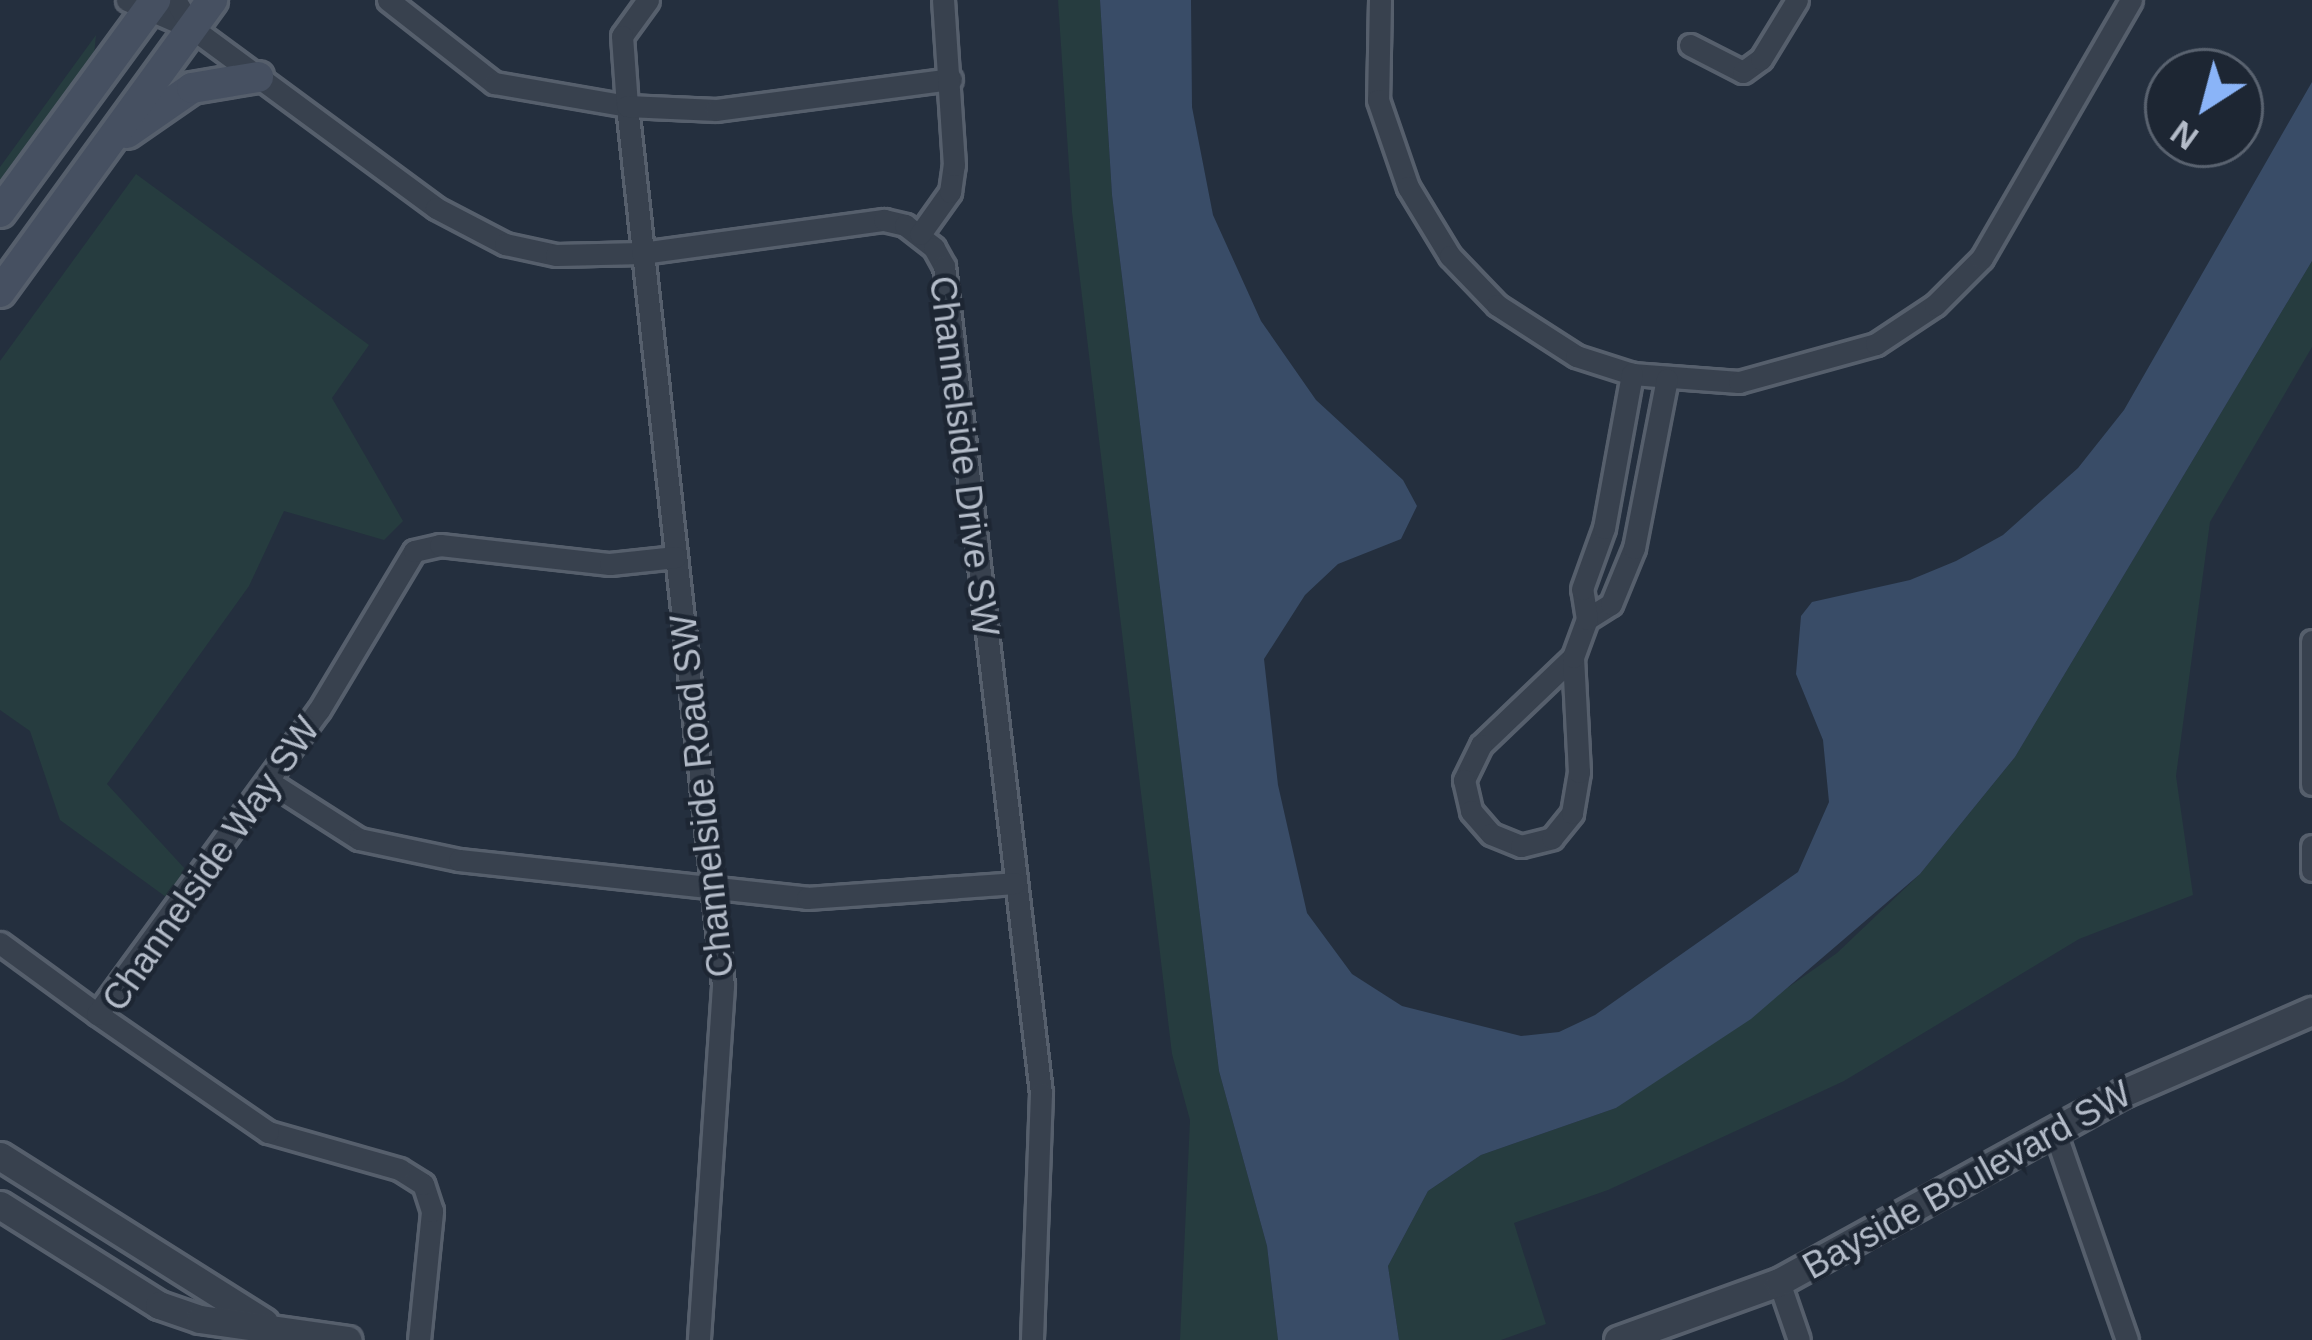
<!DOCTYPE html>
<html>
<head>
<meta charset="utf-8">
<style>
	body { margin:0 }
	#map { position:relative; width:2312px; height:1340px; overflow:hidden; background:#242f3e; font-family:Helvetica,sans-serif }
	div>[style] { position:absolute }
	.green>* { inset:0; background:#263c3f }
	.water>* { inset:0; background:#394c67 }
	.roads { filter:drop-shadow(3px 0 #565f6c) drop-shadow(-3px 0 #565f6c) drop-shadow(0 3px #565f6c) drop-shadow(0 -3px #565f6c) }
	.minor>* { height:21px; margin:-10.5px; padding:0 10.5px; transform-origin:10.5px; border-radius:10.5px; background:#38414e }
	.tertiary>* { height:27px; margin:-13.5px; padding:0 13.5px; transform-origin:13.5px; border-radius:13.5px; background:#38414e }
	.secondary>* { height:30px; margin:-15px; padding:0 15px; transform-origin:15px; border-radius:15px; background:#465061 }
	span { translate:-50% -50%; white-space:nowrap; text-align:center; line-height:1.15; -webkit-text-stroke:9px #1d2633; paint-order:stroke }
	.street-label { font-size:36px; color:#b4bcc9 }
	.north { position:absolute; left:2144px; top:48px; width:120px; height:120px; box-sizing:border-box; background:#1d2633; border:3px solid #59626f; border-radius:50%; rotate:216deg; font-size:33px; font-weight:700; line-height:48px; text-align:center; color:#b4bcc9 }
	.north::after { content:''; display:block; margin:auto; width:42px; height:54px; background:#8ab4f8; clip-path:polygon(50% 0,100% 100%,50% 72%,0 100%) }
</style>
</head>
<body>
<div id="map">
	<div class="green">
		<i style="clip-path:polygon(1058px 0,1100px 0,1112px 195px,1219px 1071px,1267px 1246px,1278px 1340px,1180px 1340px,1190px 1120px,1172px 1054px,1072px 212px)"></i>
		<i style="clip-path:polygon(96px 35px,94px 55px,0 184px,0 167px)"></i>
		<i style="clip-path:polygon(136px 174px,369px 345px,332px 398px,403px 521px,384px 540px,284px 511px,249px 586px,107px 784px,186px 870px,166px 897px,60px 820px,30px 731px,0 710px,0 361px)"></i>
		<i style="clip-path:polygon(2312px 261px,2312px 347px,2210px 522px,2176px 776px,2193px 895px,2079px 939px,1844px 1081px,1608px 1190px,1514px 1223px,1546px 1324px,1501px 1340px,1399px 1340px,1388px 1266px,1428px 1191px,1481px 1155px,1616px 1108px,1837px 953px,1920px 874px,2015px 757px)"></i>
	</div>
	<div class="water">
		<i style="clip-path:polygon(1100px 0,1191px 0,1192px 107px,1213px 215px,1261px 321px,1316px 400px,1403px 480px,1417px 506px,1401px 539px,1338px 564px,1305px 595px,1264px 659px,1278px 785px,1307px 913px,1352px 974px,1402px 1006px,1521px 1036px,1559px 1032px,1595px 1015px,1798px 872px,1829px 802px,1823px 740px,1796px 674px,1801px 616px,1812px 602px,1910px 580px,1956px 561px,2003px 535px,2078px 468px,2124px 410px,2312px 82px,2312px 261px,2015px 757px,1920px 874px,1751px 1019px,1616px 1108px,1481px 1155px,1428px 1191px,1388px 1266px,1399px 1340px,1278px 1340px,1267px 1246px,1219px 1071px,1112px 195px)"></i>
	</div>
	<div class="roads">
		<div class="minor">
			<i style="left:127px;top:0;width:71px;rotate:23.3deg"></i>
			<i style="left:192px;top:28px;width:303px;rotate:36.4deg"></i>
			<i style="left:436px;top:208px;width:78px;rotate:27.6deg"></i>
			<i style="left:505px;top:244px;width:52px;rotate:12.2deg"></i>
			<i style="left:556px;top:255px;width:86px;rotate:-1.3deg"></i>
			<i style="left:642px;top:253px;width:244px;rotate:-7.8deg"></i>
			<i style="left:884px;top:220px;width:22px;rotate:13deg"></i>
			<i style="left:905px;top:225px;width:37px;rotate:38deg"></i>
			<i style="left:934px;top:248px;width:21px;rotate:61deg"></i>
			<i style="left:944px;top:266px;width:833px;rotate:83.31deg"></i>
			<i style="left:1041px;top:1093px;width:247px;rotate:92.1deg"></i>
			<i style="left:175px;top:0;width:33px;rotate:59deg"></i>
			<i style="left:388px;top:0;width:135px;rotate:38.1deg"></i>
			<i style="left:494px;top:83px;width:135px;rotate:9.8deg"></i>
			<i style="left:627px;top:106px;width:885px;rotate:83.77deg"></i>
			<i style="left:723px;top:986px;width:355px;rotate:93.9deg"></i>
			<i style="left:648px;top:0;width:44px;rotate:125.8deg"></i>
			<i style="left:622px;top:36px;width:70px;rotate:85.9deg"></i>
			<i style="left:627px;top:106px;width:89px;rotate:2.6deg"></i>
			<i style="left:716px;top:110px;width:237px;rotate:-7.5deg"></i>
			<i style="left:1380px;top:0;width:100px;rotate:91.1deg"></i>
			<i style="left:1378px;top:100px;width:92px;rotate:71deg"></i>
			<i style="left:1408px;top:187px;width:81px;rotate:58.7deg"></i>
			<i style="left:1450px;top:256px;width:68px;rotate:46.2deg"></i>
			<i style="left:1497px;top:305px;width:94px;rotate:32.8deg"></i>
			<i style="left:1576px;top:356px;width:59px;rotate:17.8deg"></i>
			<i style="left:1632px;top:374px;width:107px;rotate:4.3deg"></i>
			<i style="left:1739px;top:382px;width:142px;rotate:-15.5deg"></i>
			<i style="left:1876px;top:344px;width:71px;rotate:-33.5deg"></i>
			<i style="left:1935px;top:305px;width:66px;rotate:-45deg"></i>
			<i style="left:1982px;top:258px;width:298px;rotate:-60deg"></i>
			<i style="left:1690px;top:45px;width:59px;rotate:27deg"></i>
			<i style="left:1743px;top:72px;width:22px;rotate:-36deg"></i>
			<i style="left:1761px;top:59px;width:69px;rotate:-58.6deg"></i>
			<i style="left:920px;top:234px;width:52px;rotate:-54.5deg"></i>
			<i style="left:950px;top:192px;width:27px;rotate:-82deg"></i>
			<i style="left:954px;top:165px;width:165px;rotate:-93.8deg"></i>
			<i style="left:1587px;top:619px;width:28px;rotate:-32deg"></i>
			<i style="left:1611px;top:604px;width:61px;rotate:-67.7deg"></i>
			<i style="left:1634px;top:548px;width:172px;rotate:-79deg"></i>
			<i style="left:2312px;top:641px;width:143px;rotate:90deg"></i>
			<i style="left:1573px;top:657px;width:127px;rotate:136.3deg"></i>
			<i style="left:1481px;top:745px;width:39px;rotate:116deg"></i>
			<i style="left:1464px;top:780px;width:32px;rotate:77deg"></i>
			<i style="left:1471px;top:811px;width:30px;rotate:49deg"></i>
			<i style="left:1491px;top:834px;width:32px;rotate:22deg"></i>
			<i style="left:1521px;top:846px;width:32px;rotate:-14deg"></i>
			<i style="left:1552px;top:838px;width:32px;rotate:-51deg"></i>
			<i style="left:1572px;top:813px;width:42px;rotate:-80.3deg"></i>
			<i style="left:1579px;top:772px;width:115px;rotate:-93deg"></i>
			<i style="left:1573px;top:657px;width:40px;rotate:-69.8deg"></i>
			<i style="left:1587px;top:619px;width:30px;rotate:-99deg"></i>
			<i style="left:1582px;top:589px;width:65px;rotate:-70.2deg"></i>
			<i style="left:1604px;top:528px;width:157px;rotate:-79.7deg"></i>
			<i style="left:268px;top:781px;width:108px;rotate:32.5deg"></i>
			<i style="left:359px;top:839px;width:102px;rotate:11.9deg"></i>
			<i style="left:459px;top:860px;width:350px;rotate:6.2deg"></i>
			<i style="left:807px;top:898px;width:208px;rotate:-4.1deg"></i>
			<i style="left:2312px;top:846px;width:24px;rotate:90deg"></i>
			<i style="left:0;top:943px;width:120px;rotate:36.2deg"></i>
			<i style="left:2056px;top:1135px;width:217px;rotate:70.9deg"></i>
			<i style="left:1779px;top:1282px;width:61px;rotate:71deg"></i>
			<i style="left:419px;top:1340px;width:130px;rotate:-84.2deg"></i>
			<i style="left:432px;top:1211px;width:28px;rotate:-108deg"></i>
			<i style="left:423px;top:1184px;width:28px;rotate:-148deg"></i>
			<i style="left:399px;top:1169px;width:136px;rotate:-164.2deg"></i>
			<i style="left:268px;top:1132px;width:208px;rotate:-145.4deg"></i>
			<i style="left:97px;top:1014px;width:376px;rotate:-53.9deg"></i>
			<i style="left:319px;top:710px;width:185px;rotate:-59.1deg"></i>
			<i style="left:414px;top:551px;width:27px;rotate:-13deg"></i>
			<i style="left:440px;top:545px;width:171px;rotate:6.4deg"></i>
			<i style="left:610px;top:564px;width:66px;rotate:-6.1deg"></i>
		</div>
		<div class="tertiary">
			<i style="left:0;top:1156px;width:312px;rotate:32.2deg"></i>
			<i style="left:0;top:1205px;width:188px;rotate:32.2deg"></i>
			<i style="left:159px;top:1305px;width:43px;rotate:18.9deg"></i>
			<i style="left:200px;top:1319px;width:149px;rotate:8.1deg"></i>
			<i style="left:1618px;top:1340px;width:171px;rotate:-19.8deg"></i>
			<i style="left:1779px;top:1282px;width:393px;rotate:-28.8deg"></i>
			<i style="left:2123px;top:1093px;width:206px;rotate:-23.5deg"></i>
		</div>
		<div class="secondary">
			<i style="left:127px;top:133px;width:79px;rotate:-34.7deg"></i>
			<i style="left:192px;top:88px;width:67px;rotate:-9.5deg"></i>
			<i style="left:0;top:212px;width:263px;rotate:-53.8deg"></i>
			<i style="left:0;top:292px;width:361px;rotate:-54deg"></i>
		</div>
	</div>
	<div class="street-label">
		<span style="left:964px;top:456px;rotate:83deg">Channelside Drive SW</span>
		<span style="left:702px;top:796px;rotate:-96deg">Channelside Road SW</span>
		<span style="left:211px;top:864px;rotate:-55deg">Channelside Way SW</span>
		<span style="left:1967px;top:1180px;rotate:-29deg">Bayside Boulevard SW</span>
	</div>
	<div class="north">N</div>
</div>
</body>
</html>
